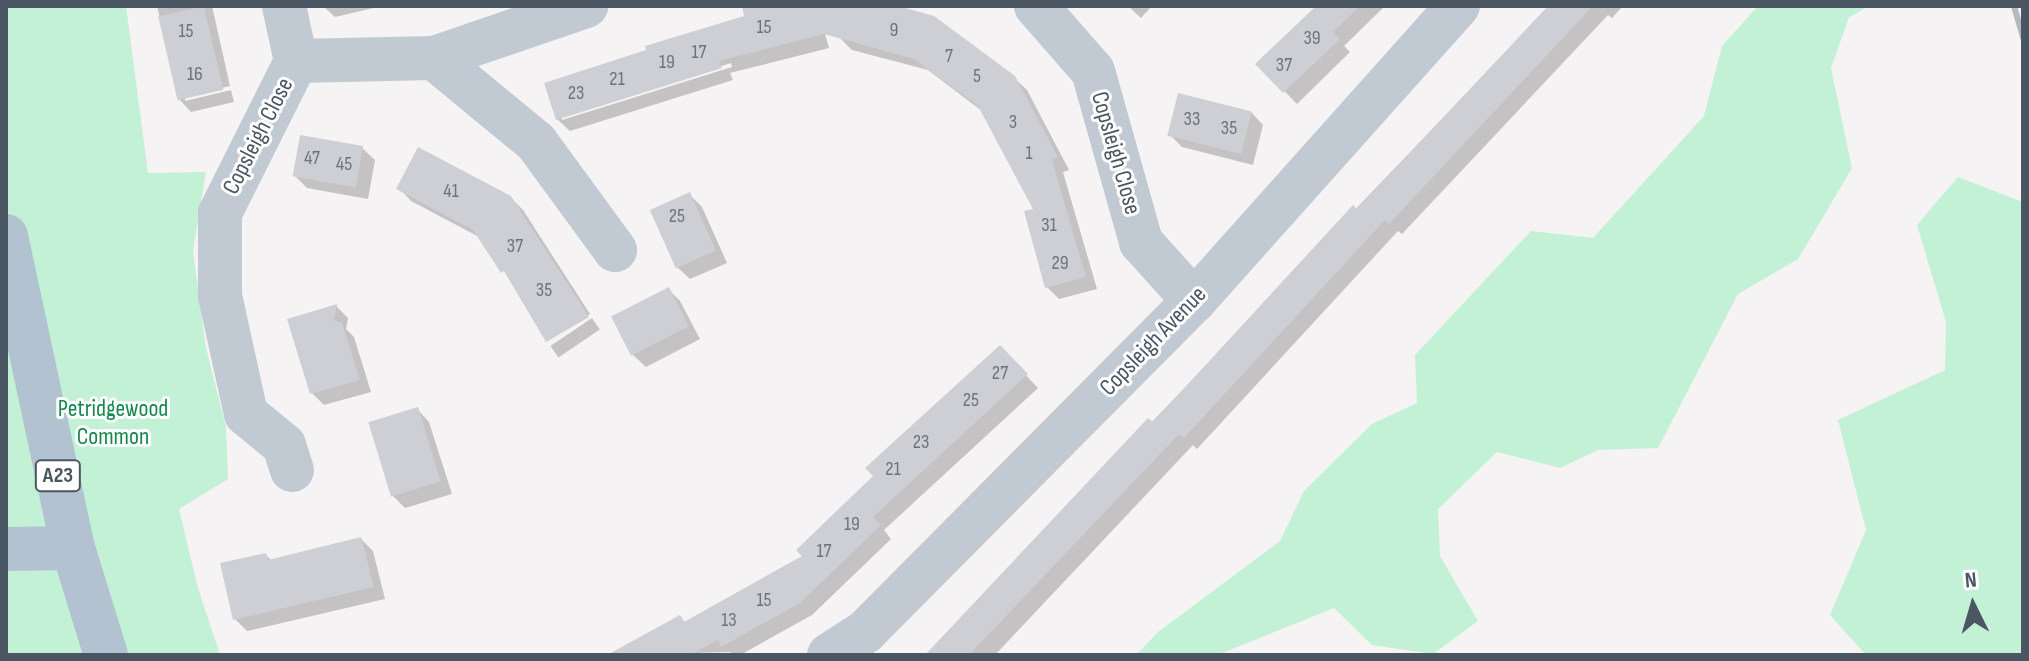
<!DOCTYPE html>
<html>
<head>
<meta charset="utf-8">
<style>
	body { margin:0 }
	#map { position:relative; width:2029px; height:661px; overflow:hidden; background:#f5f3f3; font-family:"Sofia Sans Condensed",sans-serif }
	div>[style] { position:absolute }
	.green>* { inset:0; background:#c3f1d5 }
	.shadow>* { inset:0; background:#0003; transform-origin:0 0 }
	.building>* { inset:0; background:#cdcfd5; transform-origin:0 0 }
	.minor>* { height:44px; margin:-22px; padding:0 22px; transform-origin:22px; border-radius:22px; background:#c1cad2 }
	.primary>* { height:44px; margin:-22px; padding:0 22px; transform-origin:22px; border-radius:22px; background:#b3c2d1 }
	.rail>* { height:6px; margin:-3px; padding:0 3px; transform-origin:3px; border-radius:3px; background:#b5b8bd }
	span { translate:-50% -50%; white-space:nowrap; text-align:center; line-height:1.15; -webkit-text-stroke:6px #fff; paint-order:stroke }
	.number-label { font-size:20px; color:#6b747e }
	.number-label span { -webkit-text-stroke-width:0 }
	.shield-label span { padding:2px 6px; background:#fff; border:2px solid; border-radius:6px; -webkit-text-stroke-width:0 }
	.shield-label { font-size:22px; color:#4a5661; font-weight:700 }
	.street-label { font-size:24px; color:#4a5661 }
	.park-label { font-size:24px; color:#17864f }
	.frame { position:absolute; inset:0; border:8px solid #4a5661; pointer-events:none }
	.north { position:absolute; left:1933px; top:565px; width:80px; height:80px; -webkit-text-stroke:6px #fff; paint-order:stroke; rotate:355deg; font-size:22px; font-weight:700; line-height:32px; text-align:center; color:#4a5661 }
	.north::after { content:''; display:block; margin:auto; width:28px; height:36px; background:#4a5661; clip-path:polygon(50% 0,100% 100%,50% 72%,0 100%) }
</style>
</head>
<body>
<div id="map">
	<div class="green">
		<i style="clip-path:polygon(6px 6px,126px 6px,148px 173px,206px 172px,193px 251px,206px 348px,226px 427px,228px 479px,179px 509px,198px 588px,220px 655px,6px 655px)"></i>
		<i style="clip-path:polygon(1758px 6px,1870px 6px,1849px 17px,1831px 68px,1852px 168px,1798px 259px,1738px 294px,1658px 448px,1598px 450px,1560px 468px,1497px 452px,1438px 509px,1440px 556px,1478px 621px,1433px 654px,1372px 645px,1334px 608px,1217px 655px,1136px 655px,1158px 632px,1280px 541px,1304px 491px,1372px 424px,1417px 403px,1415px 355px,1531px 231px,1593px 238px,1704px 116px,1722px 46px)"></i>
		<i style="clip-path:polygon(1958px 177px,2023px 202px,2023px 655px,1866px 655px,1830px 615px,1866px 530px,1838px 420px,1945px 370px,1946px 322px,1917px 225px)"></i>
	</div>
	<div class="shadow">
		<i style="clip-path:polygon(157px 6px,212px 6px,230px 86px,185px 96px,185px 101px,231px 90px,234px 102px,191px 112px,179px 99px)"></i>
		<i style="clip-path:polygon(323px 6px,382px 6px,335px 17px)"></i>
		<i style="clip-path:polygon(evenodd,765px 6px,817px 6px,829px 48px,730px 73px,733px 80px,570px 131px,557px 119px,546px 84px,649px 52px,647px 47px,747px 17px,745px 11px,765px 6px,731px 63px,732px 67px,562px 120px,562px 116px,731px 63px)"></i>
		<i style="clip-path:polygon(848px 6px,890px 6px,1013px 77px,1027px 90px,1069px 170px,1063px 172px,1097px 289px,1059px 299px,1047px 287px,1035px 210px,982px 111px,928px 70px,852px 50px,840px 38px)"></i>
		<i style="clip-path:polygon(1128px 6px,1152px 6px,1141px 18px)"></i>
		<i style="clip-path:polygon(1319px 6px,1385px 6px,1344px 46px,1350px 52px,1297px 104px,1258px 64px)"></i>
		<i style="clip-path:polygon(1550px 6px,1623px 6px,1612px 18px,1608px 15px,1402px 234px,1398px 231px,1197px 449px,1193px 445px,995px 655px,929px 655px)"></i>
		<i style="clip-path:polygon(1251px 112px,1263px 125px,1253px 165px,1182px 147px,1170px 135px)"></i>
		<i style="clip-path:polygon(362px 148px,375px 160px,368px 199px,307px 188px,294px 175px)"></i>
		<i style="clip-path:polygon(399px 188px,510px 197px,523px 210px,590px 314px,548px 341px,514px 284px,481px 238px,411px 201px)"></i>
		<i style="clip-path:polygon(690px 195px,702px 207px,727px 263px,690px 279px,677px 267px)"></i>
		<i style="clip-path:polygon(668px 289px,680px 301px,700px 339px,646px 367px,633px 355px)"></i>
		<i style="clip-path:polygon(336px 306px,348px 318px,346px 329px,354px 337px,371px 392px,324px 405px,312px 393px)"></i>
		<i style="left:592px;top:318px;width:14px;height:50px;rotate:56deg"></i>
		<i style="clip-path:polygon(1000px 348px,1038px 388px,884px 530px,891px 539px,812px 615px,740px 655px,729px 652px,612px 655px,680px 617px,686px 623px,805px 556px,876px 476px)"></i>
		<i style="clip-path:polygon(417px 409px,429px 422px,452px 494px,405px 508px,393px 496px)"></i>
		<i style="clip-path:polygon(361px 539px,373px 551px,385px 599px,247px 631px,235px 619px,266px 555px,272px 561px)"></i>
	</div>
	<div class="building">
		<i style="left:204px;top:6px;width:86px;height:47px;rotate:77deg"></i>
		<i style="clip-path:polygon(742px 6px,898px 6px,934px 16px,1015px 76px,1058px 157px,1052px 160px,1086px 277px,1045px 288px,1024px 211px,1033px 209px,978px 106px,914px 59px,824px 34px,719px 61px,722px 68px,556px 120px,544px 83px,646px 50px,645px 46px,744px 16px)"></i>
		<i style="clip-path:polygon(1316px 6px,1360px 6px,1333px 32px,1340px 39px,1283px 93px,1255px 64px)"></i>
		<i style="clip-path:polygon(1548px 6px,1593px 6px,1389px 224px,1385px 220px,1184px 438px,1179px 434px,969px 655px,925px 655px,1148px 418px,1153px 422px,1353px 205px,1357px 209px)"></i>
		<i style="left:1178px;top:93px;width:76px;height:44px;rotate:14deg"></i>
		<i style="left:300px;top:135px;width:64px;height:42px;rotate:10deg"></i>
		<i style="clip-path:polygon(418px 147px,511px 196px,589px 317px,546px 342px,504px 271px,501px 273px,473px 230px,396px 189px)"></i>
		<i style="left:690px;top:192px;width:64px;height:44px;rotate:66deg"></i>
		<i style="left:669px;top:287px;width:44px;height:65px;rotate:63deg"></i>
		<i style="clip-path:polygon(337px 304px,334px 320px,342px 323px,360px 380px,310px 394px,287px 319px)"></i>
		<i style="clip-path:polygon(1000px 345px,1028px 374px,873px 517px,881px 525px,800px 603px,721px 647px,718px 640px,690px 655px,607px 655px,680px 615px,684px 622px,802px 556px,796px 550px,873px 476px,865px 468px)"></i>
		<i style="left:418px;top:407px;width:78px;height:52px;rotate:73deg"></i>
		<i style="clip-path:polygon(361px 537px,374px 587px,233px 620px,220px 563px,266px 553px,268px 560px)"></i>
	</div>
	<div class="minor">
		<i style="left:284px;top:6px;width:56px;rotate:77.7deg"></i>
		<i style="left:1036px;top:6px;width:86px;rotate:48.8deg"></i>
		<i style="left:1093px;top:71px;width:178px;rotate:74.3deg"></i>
		<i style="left:1141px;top:242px;width:79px;rotate:48.1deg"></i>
		<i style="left:434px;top:58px;width:132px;rotate:39.5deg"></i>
		<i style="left:536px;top:142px;width:134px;rotate:53.8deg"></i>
		<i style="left:296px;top:61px;width:138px;rotate:-1.2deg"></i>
		<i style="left:434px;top:58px;width:161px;rotate:-18.9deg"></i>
		<i style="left:292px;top:470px;width:26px;rotate:-108deg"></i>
		<i style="left:284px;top:445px;width:49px;rotate:-140.8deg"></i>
		<i style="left:246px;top:414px;width:121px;rotate:-102.4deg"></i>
		<i style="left:220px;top:296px;width:83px;rotate:-90deg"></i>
		<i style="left:220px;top:213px;width:170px;rotate:-63.4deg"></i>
		<i style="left:829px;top:655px;width:43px;rotate:-32.6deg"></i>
		<i style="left:865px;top:632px;width:467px;rotate:-45.2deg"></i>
		<i style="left:1194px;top:301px;width:396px;rotate:-48.2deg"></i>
	</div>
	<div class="primary">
		<i style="left:6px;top:236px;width:319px;rotate:77.9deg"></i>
		<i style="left:73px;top:548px;width:112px;rotate:72.9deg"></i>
		<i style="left:6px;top:549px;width:67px;rotate:-0.9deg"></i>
	</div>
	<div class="rail">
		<i style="left:2014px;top:6px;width:33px;rotate:74deg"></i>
	</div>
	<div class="number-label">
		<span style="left:764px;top:27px">15</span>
		<span style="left:894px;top:30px">9</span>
		<span style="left:186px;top:31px">15</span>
		<span style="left:1312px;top:38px">39</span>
		<span style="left:699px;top:52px">17</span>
		<span style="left:949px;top:56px">7</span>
		<span style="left:667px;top:62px">19</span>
		<span style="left:1284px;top:65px">37</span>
		<span style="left:195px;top:74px">16</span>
		<span style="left:977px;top:76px">5</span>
		<span style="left:617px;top:79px">21</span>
		<span style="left:576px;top:93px">23</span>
		<span style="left:1192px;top:119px">33</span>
		<span style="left:1013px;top:122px">3</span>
		<span style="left:1229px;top:128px">35</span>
		<span style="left:1029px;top:153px">1</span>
		<span style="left:312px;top:158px">47</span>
		<span style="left:344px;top:164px">45</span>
		<span style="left:451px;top:191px">41</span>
		<span style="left:677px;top:216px">25</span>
		<span style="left:1049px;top:225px">31</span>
		<span style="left:515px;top:246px">37</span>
		<span style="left:1060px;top:263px">29</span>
		<span style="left:544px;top:290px">35</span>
		<span style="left:1000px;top:373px">27</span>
		<span style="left:971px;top:400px">25</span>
		<span style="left:921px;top:442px">23</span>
		<span style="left:893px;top:469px">21</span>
		<span style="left:852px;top:524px">19</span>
		<span style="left:824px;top:551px">17</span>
		<span style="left:764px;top:600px">15</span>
		<span style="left:729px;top:620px">13</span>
	</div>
	<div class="shield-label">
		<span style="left:58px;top:476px">A23</span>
	</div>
	<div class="street-label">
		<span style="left:258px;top:136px;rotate:-63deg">Copsleigh Close</span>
		<span style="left:1116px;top:153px;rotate:74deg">Copsleigh Close</span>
		<span style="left:1153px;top:341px;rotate:-46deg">Copsleigh Avenue</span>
	</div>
	<div class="park-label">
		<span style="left:113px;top:423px">Petridgewood<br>Common</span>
	</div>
	<div class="frame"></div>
	<div class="north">N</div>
</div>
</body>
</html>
